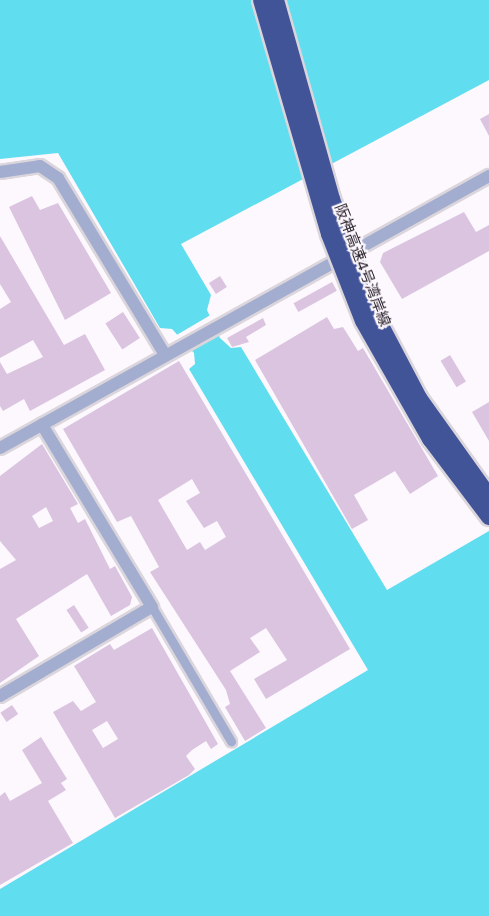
<!DOCTYPE html>
<html>
<head>
<meta charset="utf-8">
<style>
	body { margin:0 }
	#map { position:relative; width:489px; height:916px; overflow:hidden; background:#fdf8fe; font-family:Poppins,"Noto Sans JP",sans-serif }
	div>[style] { position:absolute }
	.water>* { inset:0; background:#61ddf0 }
	.pier>* { inset:0; background:#fdf8fe }
	.building>* { inset:0; background:#dac4df; transform-origin:0 0 }
	.roads { filter:drop-shadow(2px 0 #dbd5dc) drop-shadow(-2px 0 #dbd5dc) drop-shadow(0 2px #dbd5dc) drop-shadow(0 -2px #dbd5dc) }
	.minor>* { height:9px; margin:-4.5px; padding:0 4.5px; transform-origin:4.5px; border-radius:4.5px; background:#a2adcf }
	.tertiary>* { height:12px; margin:-6px; padding:0 6px; transform-origin:6px; border-radius:6px; background:#a2adcf }
	.bridges { filter:drop-shadow(2px 0 #dbd5dc) drop-shadow(-2px 0 #dbd5dc) drop-shadow(0 2px #dbd5dc) drop-shadow(0 -2px #dbd5dc) }
	.motorway-bridge>* { height:16px; margin:-8px; padding:0 8px; transform-origin:8px; border-radius:8px; background:#425498 }
	span { translate:-50% -50%; white-space:nowrap; text-align:center; line-height:1.15; -webkit-text-stroke:4.5px #fdf8fe; paint-order:stroke }
	.street-label { font-size:15px; color:#261e28 }
</style>
</head>
<body>
<div id="map">
	<div class="water">
		<i style="clip-path:polygon(0 0,489px 0,489px 80px,181px 244px,211px 295px,207px 310px,220px 338px,231px 348px,241px 347px,387px 590px,489px 531px,489px 916px,0 916px,0 889px,368px 670px,189px 369px,195px 364px,194px 353px,172px 329px,160px 328px,58px 153px,0 159px)"></i>
	</div>
	<div class="pier">
		<i style="clip-path:polygon(214px 313px,221px 332px,188px 351px,175px 336px)"></i>
	</div>
	<div class="building">
		<i style="clip-path:polygon(489px 114px,489px 136px,480px 119px)"></i>
		<i style="clip-path:polygon(32px 196px,40px 210px,58px 203px,111px 293px,65px 320px,9px 207px)"></i>
		<i style="clip-path:polygon(464px 212px,476px 232px,489px 225px,489px 251px,402px 299px,380px 262px,383px 253px)"></i>
		<i style="clip-path:polygon(0 236px,64px 345px,85px 334px,105px 370px,30px 411px,24px 399px,3px 411px,0 406px,0 362px,7px 374px,43px 357px,33px 340px,0 358px,0 309px,11px 302px,0 284px)"></i>
		<i style="left:220px;top:276px;width:13px;height:13px;rotate:58deg"></i>
		<i style="left:332px;top:282px;width:10px;height:44px;rotate:61deg"></i>
		<i style="left:123px;top:312px;width:31px;height:21px;rotate:57deg"></i>
		<i style="clip-path:polygon(327px 317px,334px 329px,343px 327px,358px 351px,363px 348px,438px 476px,410px 494px,395px 471px,354px 495px,368px 520px,352px 529px,255px 360px)"></i>
		<i style="clip-path:polygon(263px 318px,266px 325px,246px 337px,249px 342px,232px 347px,227px 338px)"></i>
		<i style="left:450px;top:355px;width:31px;height:11px;rotate:59deg"></i>
		<i style="clip-path:polygon(evenodd,179px 361px,350px 649px,266px 699px,254px 679px,287px 660px,266px 628px,250px 638px,260px 652px,230px 671px,266px 728px,245px 741px,225px 707px,230px 704px,226px 690px,150px 572px,159px 567px,131px 516px,117px 522px,63px 429px,179px 361px,192px 479px,200px 493px,186px 501px,204px 528px,217px 521px,226px 537px,205px 550px,200px 542px,187px 550px,158px 500px,192px 479px)"></i>
		<i style="clip-path:polygon(489px 402px,489px 441px,472px 412px)"></i>
		<i style="clip-path:polygon(evenodd,42px 444px,78px 504px,70px 508px,78px 523px,85px 519px,110px 569px,115px 566px,132px 597px,130px 605px,111px 616px,87px 574px,16px 619px,39px 656px,0 683px,0 569px,16px 560px,0 541px,0 476px,42px 444px,46px 507px,53px 521px,39px 528px,32px 516px,46px 507px)"></i>
		<i style="left:74px;top:605px;width:27px;height:9px;rotate:57deg"></i>
		<i style="clip-path:polygon(evenodd,152px 628px,218px 744px,211px 749px,206px 741px,192px 750px,186px 756px,195px 769px,189px 775px,115px 818px,53px 712px,73px 701px,81px 711px,96px 702px,74px 666px,110px 644px,114px 650px,152px 628px,107px 721px,118px 739px,103px 748px,92px 730px,107px 721px)"></i>
		<i style="left:12px;top:705px;width:11px;height:14px;rotate:56deg"></i>
		<i style="clip-path:polygon(41px 737px,67px 779px,61px 783px,66px 790px,48px 801px,73px 843px,0 885px,0 796px,5px 792px,10px 801px,42px 783px,22px 750px)"></i>
	</div>
	<div class="roads">
		<div class="minor">
			<i style="left:152px;top:607px;width:156px;rotate:59.5deg"></i>
		</div>
		<div class="tertiary">
			<i style="left:0;top:172px;width:40px;rotate:-8.5deg"></i>
			<i style="left:40px;top:166px;width:22px;rotate:34deg"></i>
			<i style="left:58px;top:178px;width:207px;rotate:58.8deg"></i>
			<i style="left:0;top:448px;width:560px;rotate:-29.08deg"></i>
			<i style="left:0;top:696px;width:176px;rotate:-30.4deg"></i>
			<i style="left:152px;top:607px;width:213px;rotate:-121.1deg"></i>
		</div>
	</div>
	<div class="bridges">
		<div class="motorway-bridge">
			<i style="left:261px;top:0;width:244px;rotate:73.8deg"></i>
			<i style="left:329px;top:234px;width:93px;rotate:68.7deg"></i>
			<i style="left:363px;top:321px;width:136px;rotate:60.4deg"></i>
			<i style="left:430px;top:439px;width:98px;rotate:52.9deg"></i>
			<i style="left:276px;top:0;width:207px;rotate:74.3deg"></i>
			<i style="left:332px;top:199px;width:125px;rotate:69.4deg"></i>
			<i style="left:376px;top:316px;width:93px;rotate:62.3deg"></i>
			<i style="left:419px;top:398px;width:120px;rotate:54.5deg"></i>
		</div>
	</div>
	<div class="street-label">
		<span style="left:363px;top:265px;rotate:69deg">阪神高速4号湾岸線</span>
	</div>
</div>
</body>
</html>
